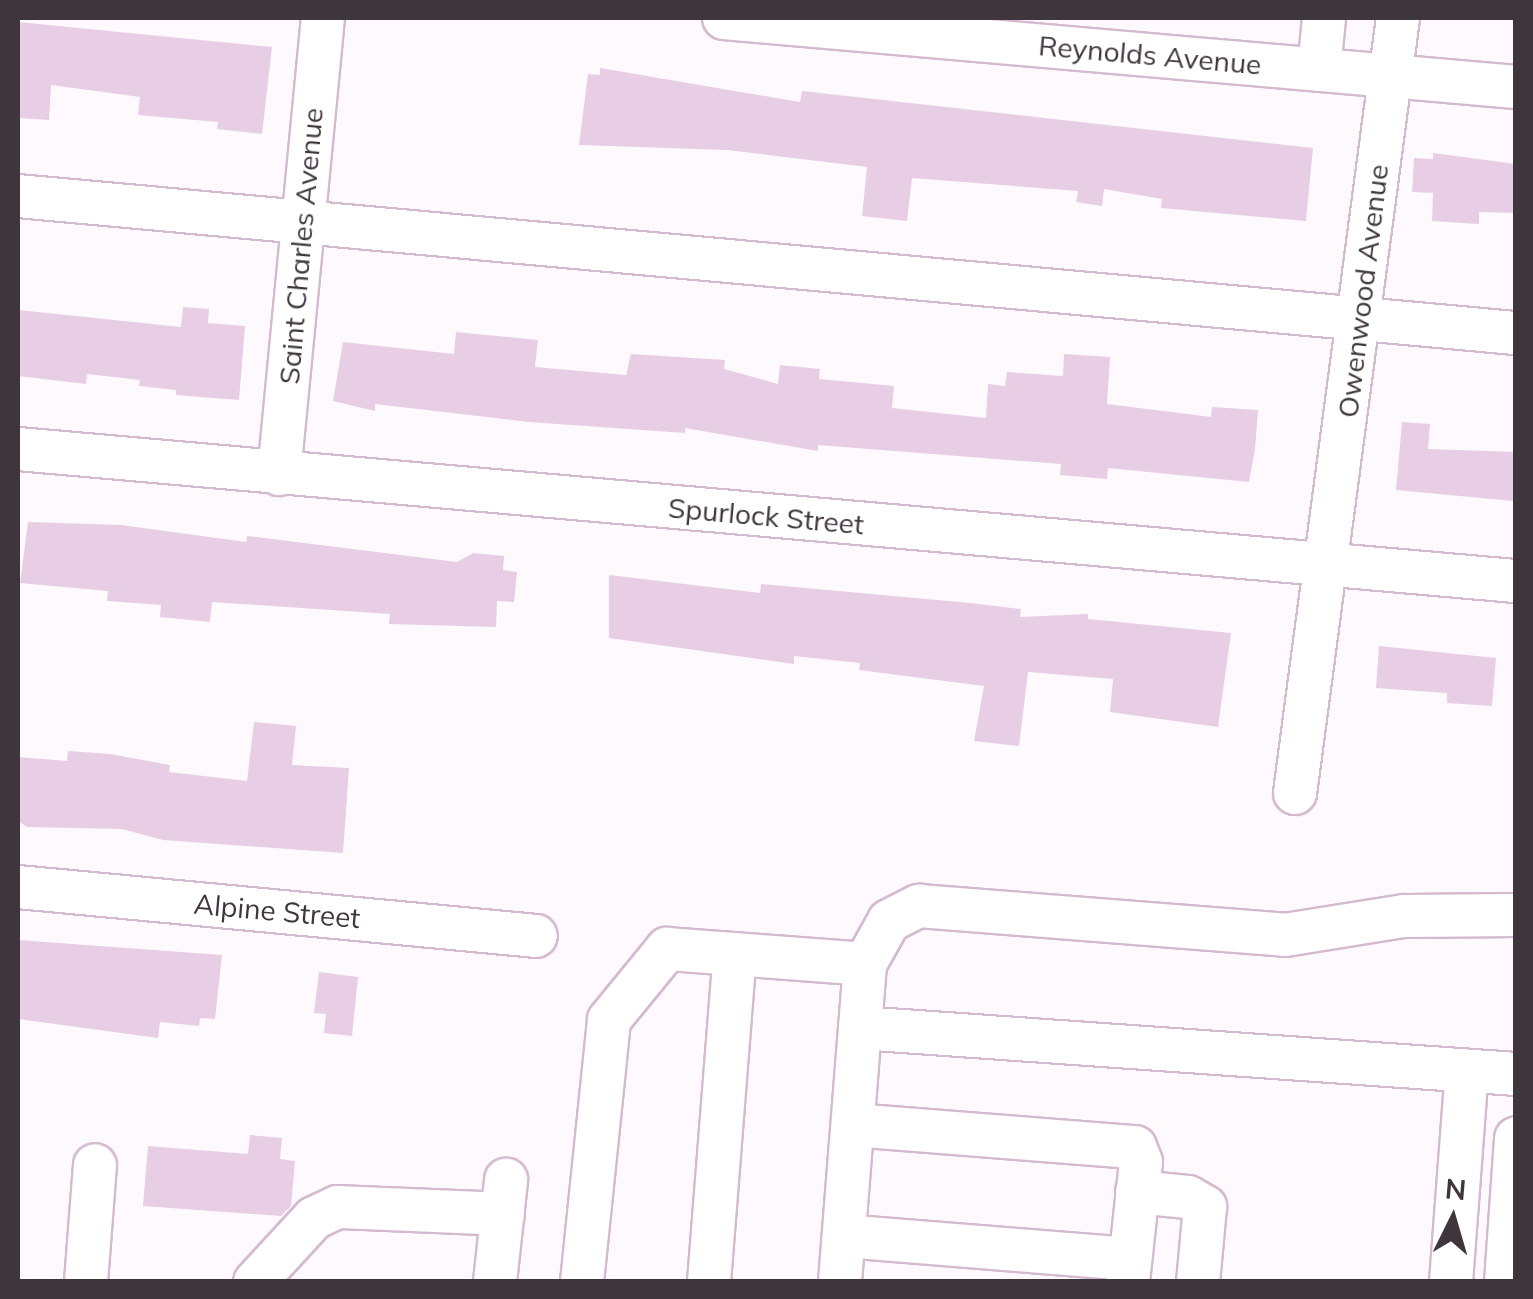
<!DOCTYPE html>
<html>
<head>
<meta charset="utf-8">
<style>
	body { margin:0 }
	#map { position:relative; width:1533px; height:1299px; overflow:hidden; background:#fef9fd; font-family:Mulish,sans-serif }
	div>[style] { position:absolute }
	.building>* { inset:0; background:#e8cee4 }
	.roads { filter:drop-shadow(2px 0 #d4bacf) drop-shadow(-2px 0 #d4bacf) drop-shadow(0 2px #d4bacf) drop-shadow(0 -2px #d4bacf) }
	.minor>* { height:42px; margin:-21px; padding:0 21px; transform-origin:21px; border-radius:21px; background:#fff }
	span { translate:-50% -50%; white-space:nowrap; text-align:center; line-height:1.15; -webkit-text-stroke:8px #fff; paint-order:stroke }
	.street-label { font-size:28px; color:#3f353d }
	.frame { position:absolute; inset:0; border:20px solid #3f353d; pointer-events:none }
	.north { position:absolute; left:1403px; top:1169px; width:100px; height:100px; -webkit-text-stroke:8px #fff; paint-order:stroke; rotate:5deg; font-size:28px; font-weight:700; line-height:40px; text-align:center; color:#3f353d }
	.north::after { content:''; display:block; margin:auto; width:35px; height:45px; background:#3f353d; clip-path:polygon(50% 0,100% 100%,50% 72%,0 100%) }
</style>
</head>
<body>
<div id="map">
	<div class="building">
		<i style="clip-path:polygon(18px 22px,272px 47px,262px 134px,217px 129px,218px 122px,138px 115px,140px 97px,51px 85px,49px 120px,18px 118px)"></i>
		<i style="clip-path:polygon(600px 68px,800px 102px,802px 91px,1313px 148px,1306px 221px,1161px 208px,1162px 199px,1104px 189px,1102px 206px,1076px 202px,1078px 191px,912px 178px,907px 221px,862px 216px,867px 167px,728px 150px,579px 145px,588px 74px,600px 75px)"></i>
		<i style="clip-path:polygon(1433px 153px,1516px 164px,1516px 213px,1479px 212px,1479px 224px,1432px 221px,1433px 193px,1412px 192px,1414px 158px,1433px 159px)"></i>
		<i style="clip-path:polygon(183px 307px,209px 309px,208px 323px,245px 326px,239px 400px,176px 395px,176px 390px,139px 386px,140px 380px,87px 374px,86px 384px,18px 376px,18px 310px,181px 327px)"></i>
		<i style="clip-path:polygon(456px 332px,538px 340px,535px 367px,626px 375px,631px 354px,725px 360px,724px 369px,778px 384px,780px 365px,820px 369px,819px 379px,894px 386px,892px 408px,986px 418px,988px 384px,1005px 386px,1007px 372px,1063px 376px,1064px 354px,1110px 357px,1107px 404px,1211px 417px,1212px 407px,1258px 410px,1255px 449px,1249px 482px,1108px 468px,1107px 479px,1060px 475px,1061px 464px,818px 445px,818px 451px,685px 428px,685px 433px,529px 422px,375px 404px,375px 411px,333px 401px,343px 342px,454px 354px)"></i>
		<i style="clip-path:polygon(1402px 422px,1430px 424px,1428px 449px,1516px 452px,1513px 501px,1396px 490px)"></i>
		<i style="clip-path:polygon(28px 522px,121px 525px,246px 542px,247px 536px,457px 562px,473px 553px,504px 556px,503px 570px,517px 572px,514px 602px,497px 601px,496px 627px,389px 624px,390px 614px,212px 602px,210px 622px,160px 617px,161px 605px,107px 601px,108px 591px,20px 583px)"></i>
		<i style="clip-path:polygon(609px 575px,760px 593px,761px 584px,970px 603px,1021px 609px,1020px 617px,1088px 614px,1088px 619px,1231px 633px,1218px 727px,1110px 712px,1113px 679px,1028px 672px,1019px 746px,974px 741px,984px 686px,859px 670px,860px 663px,794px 656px,794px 664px,609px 638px)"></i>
		<i style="clip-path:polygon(1379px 646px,1496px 658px,1492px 706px,1447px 703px,1447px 693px,1376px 688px)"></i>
		<i style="clip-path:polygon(254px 722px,296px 726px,292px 765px,349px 768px,343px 853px,163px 840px,122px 829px,27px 827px,18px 821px,18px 757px,67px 761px,68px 751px,110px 754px,170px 765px,169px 772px,247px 781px)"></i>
		<i style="clip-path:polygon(18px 940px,222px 955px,215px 1019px,200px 1018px,199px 1026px,160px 1022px,158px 1038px,18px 1019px)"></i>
		<i style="clip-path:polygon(319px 972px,358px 977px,352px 1036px,324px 1033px,326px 1014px,314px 1013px)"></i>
		<i style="clip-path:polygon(250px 1135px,282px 1138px,280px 1159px,295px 1161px,291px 1206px,281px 1216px,143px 1206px,148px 1146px,248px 1154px)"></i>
	</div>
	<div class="roads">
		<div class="minor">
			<i style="left:724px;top:18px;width:795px;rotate:4.98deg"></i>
			<i style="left:1319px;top:70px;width:52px;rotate:-84.5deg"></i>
			<i style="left:18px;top:196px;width:1504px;rotate:5.23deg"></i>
			<i style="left:18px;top:449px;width:1504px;rotate:5.04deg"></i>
			<i style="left:279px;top:474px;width:458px;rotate:-84.5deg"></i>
			<i style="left:1295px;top:793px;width:782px;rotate:-82.43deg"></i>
			<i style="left:18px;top:887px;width:520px;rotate:5.4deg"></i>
			<i style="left:860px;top:1028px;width:658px;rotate:4.01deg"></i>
			<i style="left:853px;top:1125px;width:283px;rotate:4.5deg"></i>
			<i style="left:1135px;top:1147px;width:16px;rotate:68deg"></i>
			<i style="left:1141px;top:1162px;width:121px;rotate:96.2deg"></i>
			<i style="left:1137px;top:1192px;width:51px;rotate:5.6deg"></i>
			<i style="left:1188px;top:1197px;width:20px;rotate:30deg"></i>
			<i style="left:1205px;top:1207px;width:75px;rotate:95.3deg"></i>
			<i style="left:844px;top:1236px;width:287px;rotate:4.6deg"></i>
			<i style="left:86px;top:1282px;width:117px;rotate:-85.6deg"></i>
			<i style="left:255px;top:1282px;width:87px;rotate:-47.3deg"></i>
			<i style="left:314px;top:1218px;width:26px;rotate:-25deg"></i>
			<i style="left:338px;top:1207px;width:165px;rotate:2.4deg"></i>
			<i style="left:495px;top:1282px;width:103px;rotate:-83.8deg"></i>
			<i style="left:582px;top:1282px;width:263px;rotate:-84.1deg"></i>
			<i style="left:609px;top:1020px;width:92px;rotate:-50.8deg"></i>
			<i style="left:667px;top:949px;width:199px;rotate:4.3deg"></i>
			<i style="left:709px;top:1282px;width:329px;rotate:-85.5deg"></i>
			<i style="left:840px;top:1282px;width:319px;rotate:-85.5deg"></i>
			<i style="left:865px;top:964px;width:49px;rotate:-60.8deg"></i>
			<i style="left:889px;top:921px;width:34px;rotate:-27deg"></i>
			<i style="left:919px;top:906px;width:367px;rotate:4.5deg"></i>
			<i style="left:1285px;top:935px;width:121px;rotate:-9.1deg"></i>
			<i style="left:1404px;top:916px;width:112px;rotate:-0.5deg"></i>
			<i style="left:1451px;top:1282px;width:212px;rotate:-85.7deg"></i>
			<i style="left:1506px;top:1282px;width:144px;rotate:-86deg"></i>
		</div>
	</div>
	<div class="street-label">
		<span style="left:1150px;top:55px;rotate:5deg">Reynolds Avenue</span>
		<span style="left:301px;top:246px;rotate:-85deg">Saint Charles Avenue</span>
		<span style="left:1363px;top:291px;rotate:-83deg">Owenwood Avenue</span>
		<span style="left:766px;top:516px;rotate:5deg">Spurlock Street</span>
		<span style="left:277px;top:911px;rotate:5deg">Alpine Street</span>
	</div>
	<div class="frame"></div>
	<div class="north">N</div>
</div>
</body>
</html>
